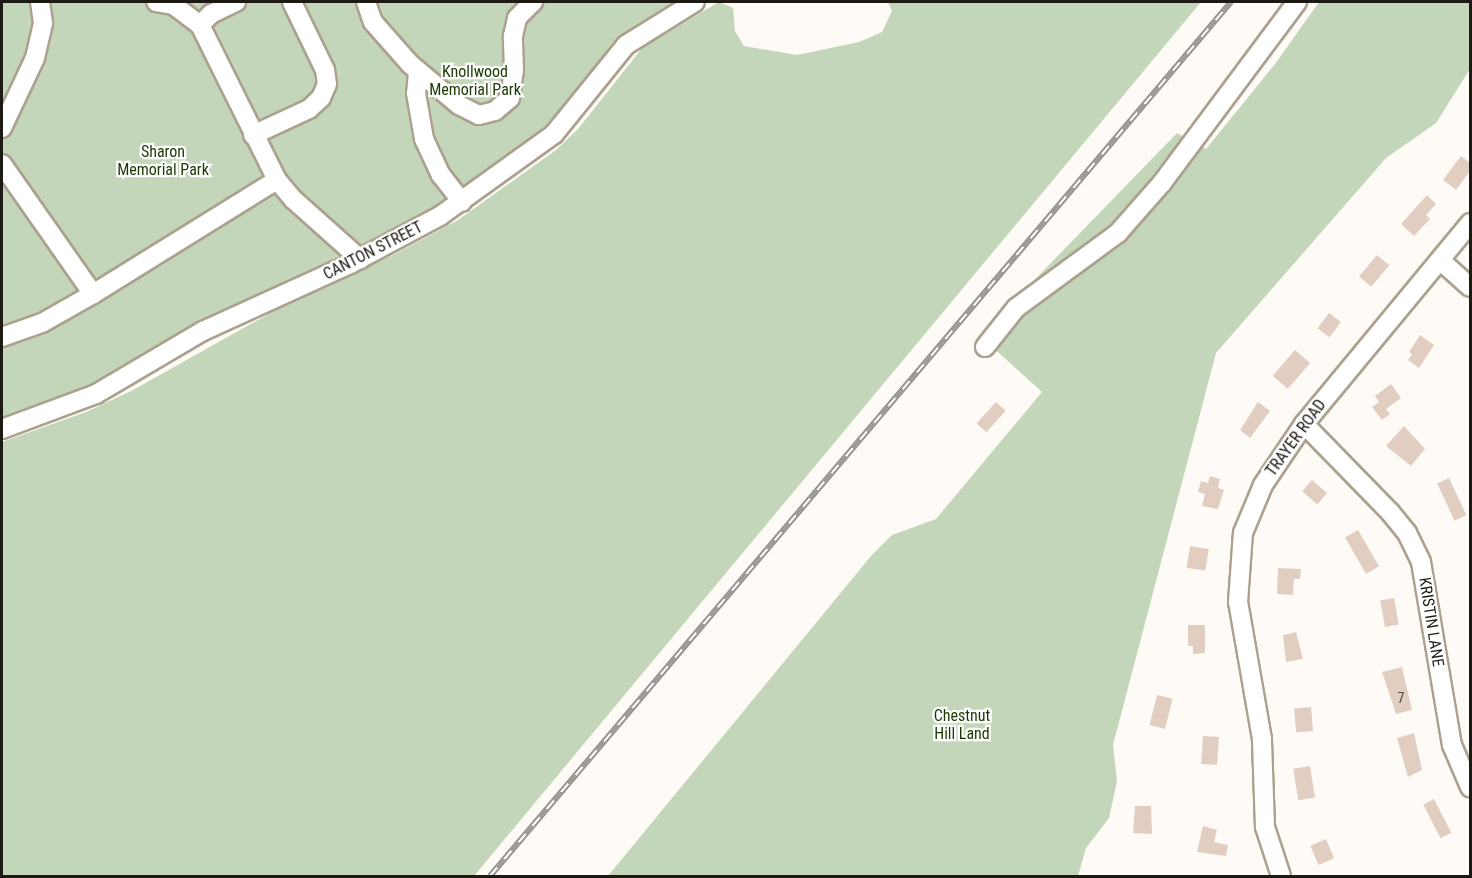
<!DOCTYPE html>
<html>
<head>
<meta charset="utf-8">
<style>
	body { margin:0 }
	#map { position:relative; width:1472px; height:878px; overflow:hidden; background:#fefbf7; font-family:"Roboto Condensed",sans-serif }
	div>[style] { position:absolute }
	.green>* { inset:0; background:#c3d6b9 }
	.building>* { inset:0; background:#e1cec0; transform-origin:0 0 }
	.roads { filter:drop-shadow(2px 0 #aca18f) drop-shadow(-2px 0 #aca18f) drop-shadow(0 2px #aca18f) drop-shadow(0 -2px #aca18f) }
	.minor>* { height:18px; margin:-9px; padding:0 9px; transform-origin:9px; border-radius:9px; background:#fff }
	.rail>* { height:6px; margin-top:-3px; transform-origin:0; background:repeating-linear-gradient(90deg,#fff 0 11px,#97938e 0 22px); box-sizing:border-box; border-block:2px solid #97938e }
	span { translate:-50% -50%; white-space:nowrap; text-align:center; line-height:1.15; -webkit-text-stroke:4.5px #fff; paint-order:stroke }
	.number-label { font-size:14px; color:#4e463e }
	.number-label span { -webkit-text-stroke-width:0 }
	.park-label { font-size:16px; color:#1b3902 }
	.street-label { font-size:16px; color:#1d1913 }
	.frame { position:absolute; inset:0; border:3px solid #1d1913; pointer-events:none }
</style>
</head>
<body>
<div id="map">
	<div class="green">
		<i style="clip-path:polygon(2px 2px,677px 2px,611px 45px,572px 98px,541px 133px,435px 208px,345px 256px,199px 322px,92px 385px,2px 419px)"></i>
		<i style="clip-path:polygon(719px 2px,733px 8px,735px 31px,744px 46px,797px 55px,859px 42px,882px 32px,892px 11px,888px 2px,1201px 2px,474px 876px,2px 876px,2px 442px,86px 412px,133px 390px,281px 307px,395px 254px,458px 220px,556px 150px,578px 129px,643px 47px)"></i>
		<i style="clip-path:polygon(1319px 2px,1470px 2px,1470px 69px,1436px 123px,1386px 158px,1216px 353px,1113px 745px,1117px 781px,1109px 818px,1086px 848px,1078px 876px,608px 876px,871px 556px,892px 535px,936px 519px,1042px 392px,980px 336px,1177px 133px,1206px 149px,1275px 64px)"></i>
	</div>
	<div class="building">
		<i style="clip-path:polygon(1461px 156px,1470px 163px,1470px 171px,1456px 190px,1443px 180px)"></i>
		<i style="clip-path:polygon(1427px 195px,1436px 204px,1426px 215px,1430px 219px,1414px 236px,1401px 224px)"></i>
		<i style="left:1377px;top:255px;width:16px;height:28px;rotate:40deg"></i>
		<i style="left:1329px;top:313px;width:15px;height:19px;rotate:37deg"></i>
		<i style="clip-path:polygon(1420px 335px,1434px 345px,1419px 368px,1408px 360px,1412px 354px,1409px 352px)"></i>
		<i style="left:1295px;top:350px;width:20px;height:34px;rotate:41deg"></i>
		<i style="clip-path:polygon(1391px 384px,1401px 398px,1386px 409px,1390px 414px,1382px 420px,1372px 407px,1379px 402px,1375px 396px)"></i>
		<i style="left:996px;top:402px;width:13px;height:29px;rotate:42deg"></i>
		<i style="clip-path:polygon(1258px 402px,1270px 411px,1250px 438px,1240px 430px)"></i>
		<i style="clip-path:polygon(1404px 426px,1425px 449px,1411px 466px,1386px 446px)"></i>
		<i style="clip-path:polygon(1210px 476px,1220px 479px,1218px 488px,1224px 490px,1218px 509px,1202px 506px,1205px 494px,1198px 492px,1201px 481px,1208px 483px)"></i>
		<i style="left:1449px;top:478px;width:41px;height:13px;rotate:65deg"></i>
		<i style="left:1312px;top:480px;width:20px;height:15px;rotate:41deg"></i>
		<i style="left:1358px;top:530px;width:42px;height:15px;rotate:60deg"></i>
		<i style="left:1190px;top:546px;width:19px;height:22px;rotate:9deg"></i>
		<i style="clip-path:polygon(1278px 568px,1301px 569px,1300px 579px,1294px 579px,1293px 595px,1277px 594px)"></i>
		<i style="left:1394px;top:598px;width:27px;height:14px;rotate:80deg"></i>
		<i style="clip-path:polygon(1188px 625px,1205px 625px,1205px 653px,1193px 654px,1193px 646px,1188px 646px)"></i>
		<i style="clip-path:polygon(1296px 632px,1303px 659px,1286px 662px,1283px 635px)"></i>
		<i style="clip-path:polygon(1402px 667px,1412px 710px,1396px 714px,1382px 672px)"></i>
		<i style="left:1157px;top:695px;width:16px;height:31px;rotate:14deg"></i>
		<i style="left:1311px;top:707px;width:24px;height:17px;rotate:85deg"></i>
		<i style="clip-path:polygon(1414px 733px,1422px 770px,1408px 777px,1397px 738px)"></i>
		<i style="left:1203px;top:736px;width:16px;height:28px;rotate:4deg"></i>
		<i style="left:1310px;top:766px;width:32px;height:17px;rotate:81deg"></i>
		<i style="left:1434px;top:799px;width:38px;height:12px;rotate:63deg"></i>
		<i style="clip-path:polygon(1135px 806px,1151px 806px,1152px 834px,1133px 833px)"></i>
		<i style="clip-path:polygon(1203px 826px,1217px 830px,1214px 842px,1228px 845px,1226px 856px,1197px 852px)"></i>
		<i style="left:1326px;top:839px;width:21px;height:17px;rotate:67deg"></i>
	</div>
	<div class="roads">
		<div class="minor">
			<i style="left:366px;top:2px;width:21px;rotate:71deg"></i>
			<i style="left:373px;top:22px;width:56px;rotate:48.6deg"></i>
			<i style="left:410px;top:64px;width:64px;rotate:39.9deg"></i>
			<i style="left:459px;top:105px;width:22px;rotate:27deg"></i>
			<i style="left:479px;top:115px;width:16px;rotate:-14deg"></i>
			<i style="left:495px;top:111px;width:20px;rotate:-41deg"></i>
			<i style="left:510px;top:98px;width:27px;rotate:-82deg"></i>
			<i style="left:514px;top:71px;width:35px;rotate:-92deg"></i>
			<i style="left:513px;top:36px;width:18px;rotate:-77deg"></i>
			<i style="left:517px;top:18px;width:23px;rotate:-45deg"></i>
			<i style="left:200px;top:25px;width:16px;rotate:-45deg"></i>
			<i style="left:211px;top:14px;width:28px;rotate:-26deg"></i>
			<i style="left:418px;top:72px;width:21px;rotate:95deg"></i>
			<i style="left:416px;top:93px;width:47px;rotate:80.1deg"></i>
			<i style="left:424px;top:139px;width:40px;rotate:65deg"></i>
			<i style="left:441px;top:175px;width:34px;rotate:52deg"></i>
			<i style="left:2px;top:128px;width:77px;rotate:-64.8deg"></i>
			<i style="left:35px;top:58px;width:36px;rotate:-77deg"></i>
			<i style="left:43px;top:23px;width:21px;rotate:-98deg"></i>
			<i style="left:253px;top:135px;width:62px;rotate:-24.9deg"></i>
			<i style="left:309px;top:109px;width:16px;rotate:-43deg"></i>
			<i style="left:321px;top:98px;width:15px;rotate:-67deg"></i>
			<i style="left:327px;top:84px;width:14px;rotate:-98deg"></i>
			<i style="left:325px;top:70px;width:76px;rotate:-115.9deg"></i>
			<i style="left:2px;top:164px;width:159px;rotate:55deg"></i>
			<i style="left:93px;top:294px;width:216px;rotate:-31.8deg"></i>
			<i style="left:277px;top:180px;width:173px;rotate:-116.4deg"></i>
			<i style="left:200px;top:25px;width:34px;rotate:-143deg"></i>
			<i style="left:173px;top:5px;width:17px;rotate:-170deg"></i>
			<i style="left:277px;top:180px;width:26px;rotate:50deg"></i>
			<i style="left:294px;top:200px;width:89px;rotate:41.8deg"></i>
			<i style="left:1440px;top:260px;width:40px;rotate:42deg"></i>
			<i style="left:2px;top:337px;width:42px;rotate:-19.3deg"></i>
			<i style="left:42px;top:323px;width:59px;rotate:-29.6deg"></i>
			<i style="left:985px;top:347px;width:50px;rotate:-51.5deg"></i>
			<i style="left:1016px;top:308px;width:127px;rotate:-36.3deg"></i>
			<i style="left:1118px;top:233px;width:67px;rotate:-48.7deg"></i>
			<i style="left:1162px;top:183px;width:226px;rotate:-53.3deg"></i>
			<i style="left:1304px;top:424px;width:123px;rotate:45.7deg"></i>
			<i style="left:1390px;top:512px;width:27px;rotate:51deg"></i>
			<i style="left:1407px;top:533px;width:32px;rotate:64deg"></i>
			<i style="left:1421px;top:562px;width:186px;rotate:80.4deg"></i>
			<i style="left:1452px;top:745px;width:46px;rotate:66.8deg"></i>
			<i style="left:2px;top:429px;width:100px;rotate:-20.4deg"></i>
			<i style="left:96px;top:394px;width:124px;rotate:-30.5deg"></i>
			<i style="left:203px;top:331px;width:162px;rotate:-24.5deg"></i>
			<i style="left:350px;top:264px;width:102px;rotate:-28.1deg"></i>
			<i style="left:440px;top:216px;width:140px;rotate:-35.7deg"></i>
			<i style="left:554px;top:134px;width:114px;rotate:-51deg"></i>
			<i style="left:626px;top:45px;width:81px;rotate:-31.9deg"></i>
			<i style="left:1281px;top:876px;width:52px;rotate:-108.1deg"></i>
			<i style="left:1265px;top:827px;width:88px;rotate:-92deg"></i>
			<i style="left:1262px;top:739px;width:139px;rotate:-99.9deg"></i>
			<i style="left:1238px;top:602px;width:69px;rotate:-85.9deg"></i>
			<i style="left:1243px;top:533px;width:52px;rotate:-67.4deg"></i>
			<i style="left:1263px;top:485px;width:73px;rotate:-56.1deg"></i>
			<i style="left:1304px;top:424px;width:261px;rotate:-50.4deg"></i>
		</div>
	</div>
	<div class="rail">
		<i style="left:490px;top:876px;width:1146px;rotate:-49.71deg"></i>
	</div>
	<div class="number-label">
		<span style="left:1401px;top:698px">7</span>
	</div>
	<div class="park-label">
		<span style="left:475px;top:81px">Knollwood<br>Memorial Park</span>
		<span style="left:163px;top:161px">Sharon<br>Memorial Park</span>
		<span style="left:962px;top:725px">Chestnut<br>Hill Land</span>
	</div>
	<div class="street-label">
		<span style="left:373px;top:251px;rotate:-27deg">CANTON STREET</span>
		<span style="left:1296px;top:438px;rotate:-54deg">TRAYER ROAD</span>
		<span style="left:1431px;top:622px;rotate:81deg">KRISTIN LANE</span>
	</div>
	<div class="frame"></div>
</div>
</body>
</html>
